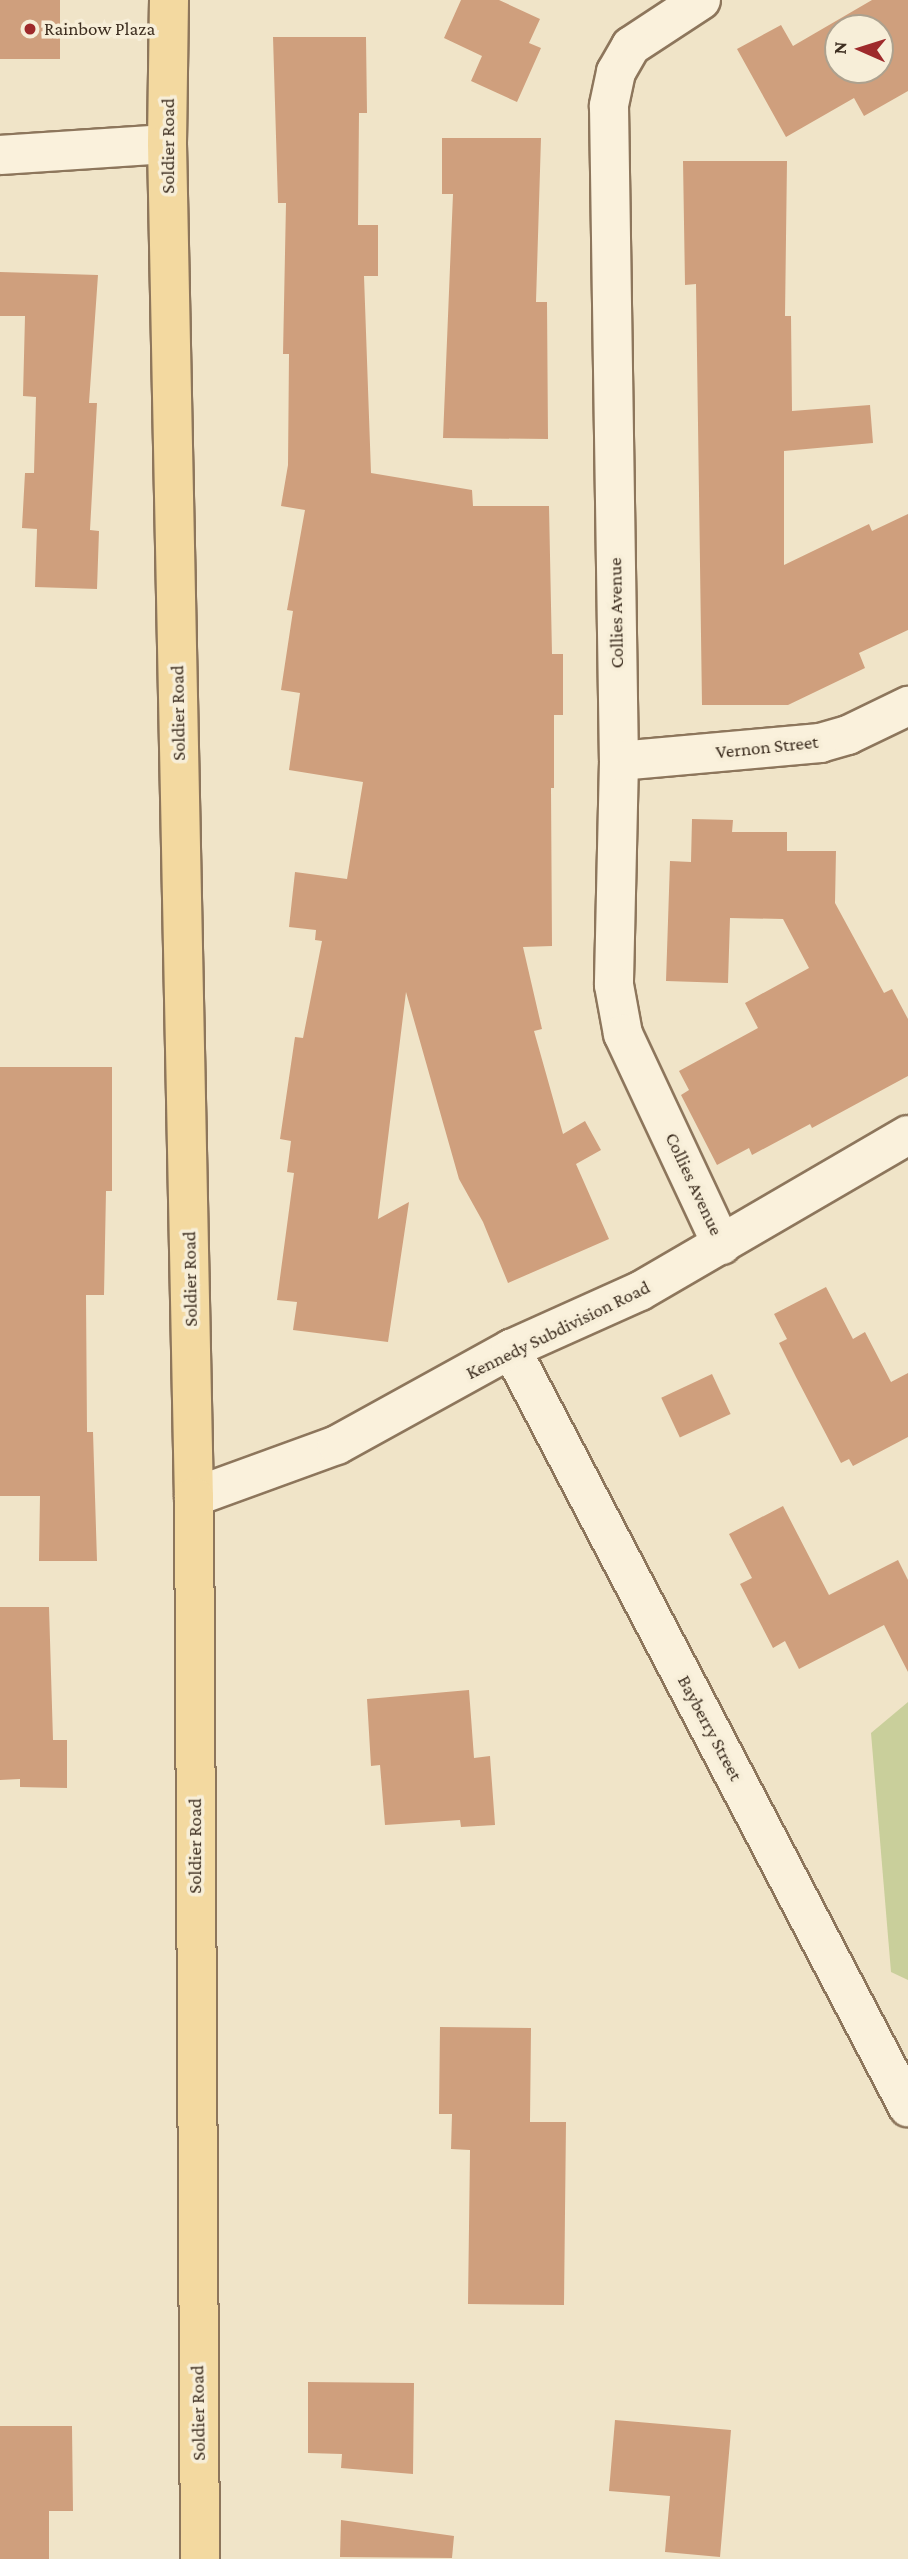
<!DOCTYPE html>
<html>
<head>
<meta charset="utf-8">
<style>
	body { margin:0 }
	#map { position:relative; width:908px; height:2559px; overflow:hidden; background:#f0e4c8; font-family:"Crimson Pro",serif }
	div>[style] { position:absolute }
	.green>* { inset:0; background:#c9cf9b }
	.building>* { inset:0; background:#cf9f7d; transform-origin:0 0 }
	.roads { filter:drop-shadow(2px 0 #8d765c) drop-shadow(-2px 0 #8d765c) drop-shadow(0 2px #8d765c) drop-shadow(0 -2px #8d765c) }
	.minor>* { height:38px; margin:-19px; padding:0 19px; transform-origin:19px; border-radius:19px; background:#faf1dc }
	.major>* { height:38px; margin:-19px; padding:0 19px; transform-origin:19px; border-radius:19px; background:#f3d9a0 }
	.dots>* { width:19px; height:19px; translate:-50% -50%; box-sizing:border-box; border:4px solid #f7eed8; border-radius:50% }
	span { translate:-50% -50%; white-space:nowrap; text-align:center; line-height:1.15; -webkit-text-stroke:7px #f7eed8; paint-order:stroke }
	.poi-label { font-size:19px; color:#3d2e20 }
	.left { translate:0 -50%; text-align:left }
	.street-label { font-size:19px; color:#3d2e20 }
	.north { position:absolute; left:824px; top:14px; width:70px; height:70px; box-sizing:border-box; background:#f7eed8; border:2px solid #ada18e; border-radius:50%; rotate:273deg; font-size:19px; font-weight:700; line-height:28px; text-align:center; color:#3d2e20 }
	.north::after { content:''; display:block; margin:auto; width:24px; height:32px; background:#9e2a2b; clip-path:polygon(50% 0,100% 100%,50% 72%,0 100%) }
</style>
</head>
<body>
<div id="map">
	<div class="green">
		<i style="clip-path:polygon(908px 1702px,908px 1980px,891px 1972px,871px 1733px)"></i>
	</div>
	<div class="building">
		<i style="left:0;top:0;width:60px;height:59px"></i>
		<i style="clip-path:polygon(461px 0,499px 0,540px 19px,529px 43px,541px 48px,517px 102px,471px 81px,482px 56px,444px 38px)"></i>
		<i style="clip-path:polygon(evenodd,872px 0,908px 0,908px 91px,864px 116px,854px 98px,786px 137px,737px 49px,781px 25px,793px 46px,872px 0,838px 28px,880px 28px,880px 70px,838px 70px,838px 28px)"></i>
		<i style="clip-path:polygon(273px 37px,366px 37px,367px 113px,359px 113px,358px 225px,378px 225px,378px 276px,364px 276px,371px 473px,472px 490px,473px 506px,549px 506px,552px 654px,563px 654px,563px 715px,554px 715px,554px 788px,551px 788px,552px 946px,523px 947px,542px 1029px,534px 1031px,563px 1134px,585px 1121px,601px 1150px,576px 1164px,609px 1239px,508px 1283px,483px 1222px,459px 1179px,406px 992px,378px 1219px,409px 1202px,388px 1342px,293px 1330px,297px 1302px,277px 1300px,294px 1173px,287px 1172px,291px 1141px,280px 1139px,295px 1037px,303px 1038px,322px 941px,315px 940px,316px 930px,289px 927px,295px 872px,347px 879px,363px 782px,289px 770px,300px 693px,281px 690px,293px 611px,287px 610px,305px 510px,281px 506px,288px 465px,289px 354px,283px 354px,286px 203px,278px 203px)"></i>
		<i style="clip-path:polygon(442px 138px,541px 138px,536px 302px,547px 302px,548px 439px,443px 438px,453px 194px,442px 194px)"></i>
		<i style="clip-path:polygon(683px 161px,787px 161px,785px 316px,791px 316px,792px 411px,870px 405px,873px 443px,784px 451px,784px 565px,869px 524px,872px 531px,908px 514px,908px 630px,859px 653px,865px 668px,788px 705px,702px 705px,696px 284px,685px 285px)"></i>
		<i style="clip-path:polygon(0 272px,98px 275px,89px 403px,97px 403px,90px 530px,99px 531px,97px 589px,35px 587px,37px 529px,22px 528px,25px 473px,34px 473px,36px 397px,23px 396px,25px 316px,0 316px)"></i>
		<i style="clip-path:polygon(692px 819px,733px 820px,732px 832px,787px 832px,787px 851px,836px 851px,835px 903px,884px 993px,892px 989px,908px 1019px,908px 1076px,812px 1128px,810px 1124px,752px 1155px,749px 1148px,717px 1165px,681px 1095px,689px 1090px,679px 1071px,758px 1028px,745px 1003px,809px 968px,783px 919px,730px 918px,728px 983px,666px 981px,670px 861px,691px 862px)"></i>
		<i style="clip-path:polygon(0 1067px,112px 1067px,112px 1191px,106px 1191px,104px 1295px,86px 1295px,87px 1432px,93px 1432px,97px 1561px,39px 1561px,40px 1496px,0 1496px)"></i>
		<i style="clip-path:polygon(826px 1287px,853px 1339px,865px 1332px,891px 1382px,908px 1373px,908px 1437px,853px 1466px,849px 1459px,841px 1463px,796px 1377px,779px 1343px,787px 1339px,774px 1314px)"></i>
		<i style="left:712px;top:1374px;width:44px;height:56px;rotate:65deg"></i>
		<i style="clip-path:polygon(783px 1506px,829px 1595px,898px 1560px,908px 1580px,908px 1672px,884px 1625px,799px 1669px,785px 1641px,773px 1648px,740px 1584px,752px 1578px,729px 1534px)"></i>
		<i style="clip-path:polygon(0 1607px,49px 1607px,53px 1740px,67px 1740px,67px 1788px,20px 1787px,20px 1779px,0 1780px)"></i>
		<i style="clip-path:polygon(469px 1690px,474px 1758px,490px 1756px,495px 1825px,461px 1827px,460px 1820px,385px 1825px,380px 1765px,371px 1766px,367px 1699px)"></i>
		<i style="clip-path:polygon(440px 2027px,531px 2028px,530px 2122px,566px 2122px,564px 2305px,468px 2304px,470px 2150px,451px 2149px,452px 2114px,439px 2114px)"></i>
		<i style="clip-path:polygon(308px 2382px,414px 2383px,413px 2474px,341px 2468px,342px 2454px,308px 2453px)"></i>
		<i style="clip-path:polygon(615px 2420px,731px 2430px,720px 2557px,665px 2552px,670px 2496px,609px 2491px)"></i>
		<i style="clip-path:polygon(0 2426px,72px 2426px,73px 2511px,49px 2511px,49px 2559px,0 2559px)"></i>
		<i style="clip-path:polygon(341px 2520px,454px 2536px,452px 2558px,340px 2557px)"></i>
	</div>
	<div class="roads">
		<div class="minor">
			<i style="left:701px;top:0;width:84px;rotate:146.7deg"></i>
			<i style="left:631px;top:46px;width:30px;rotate:120deg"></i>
			<i style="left:616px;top:72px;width:35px;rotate:102deg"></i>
			<i style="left:609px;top:106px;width:655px;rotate:89.13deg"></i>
			<i style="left:619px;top:761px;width:224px;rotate:91.3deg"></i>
			<i style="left:614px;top:985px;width:50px;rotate:79.6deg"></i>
			<i style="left:623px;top:1034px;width:233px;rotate:64.9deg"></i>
			<i style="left:0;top:155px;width:167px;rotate:-3.8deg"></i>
			<i style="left:619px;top:761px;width:202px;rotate:-5.1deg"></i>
			<i style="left:820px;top:743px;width:29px;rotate:-16deg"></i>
			<i style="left:848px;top:735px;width:67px;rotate:-25.8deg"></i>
			<i style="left:511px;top:1349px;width:856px;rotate:62.36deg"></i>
			<i style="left:194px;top:1497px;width:152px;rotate:-20deg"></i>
			<i style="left:337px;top:1445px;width:199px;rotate:-28.9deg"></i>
			<i style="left:511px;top:1349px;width:141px;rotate:-24.2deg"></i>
			<i style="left:640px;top:1291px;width:310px;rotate:-30.2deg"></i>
		</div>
		<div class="major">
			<i style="left:169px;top:0;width:144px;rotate:90.8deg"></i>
			<i style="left:167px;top:144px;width:1353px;rotate:88.86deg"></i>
			<i style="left:194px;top:1497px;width:1062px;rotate:89.68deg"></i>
		</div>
	</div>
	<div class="dots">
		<i style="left:30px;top:29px;background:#9e2a2b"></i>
	</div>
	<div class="poi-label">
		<span class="left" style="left:44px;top:29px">Rainbow Plaza</span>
	</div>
	<div class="street-label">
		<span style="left:168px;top:146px;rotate:-90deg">Soldier Road</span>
		<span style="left:616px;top:613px;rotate:-91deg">Collies Avenue</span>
		<span style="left:178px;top:713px;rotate:-91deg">Soldier Road</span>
		<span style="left:767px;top:747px;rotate:-6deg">Vernon Street</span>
		<span style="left:694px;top:1184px;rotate:65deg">Collies Avenue</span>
		<span style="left:190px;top:1279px;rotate:-91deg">Soldier Road</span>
		<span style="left:558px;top:1330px;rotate:-26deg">Kennedy Subdivision Road</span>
		<span style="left:710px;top:1728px;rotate:62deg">Bayberry Street</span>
		<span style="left:195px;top:1846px;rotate:-90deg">Soldier Road</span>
		<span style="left:198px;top:2413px;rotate:-91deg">Soldier Road</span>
	</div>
	<div class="north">N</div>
</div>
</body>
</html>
